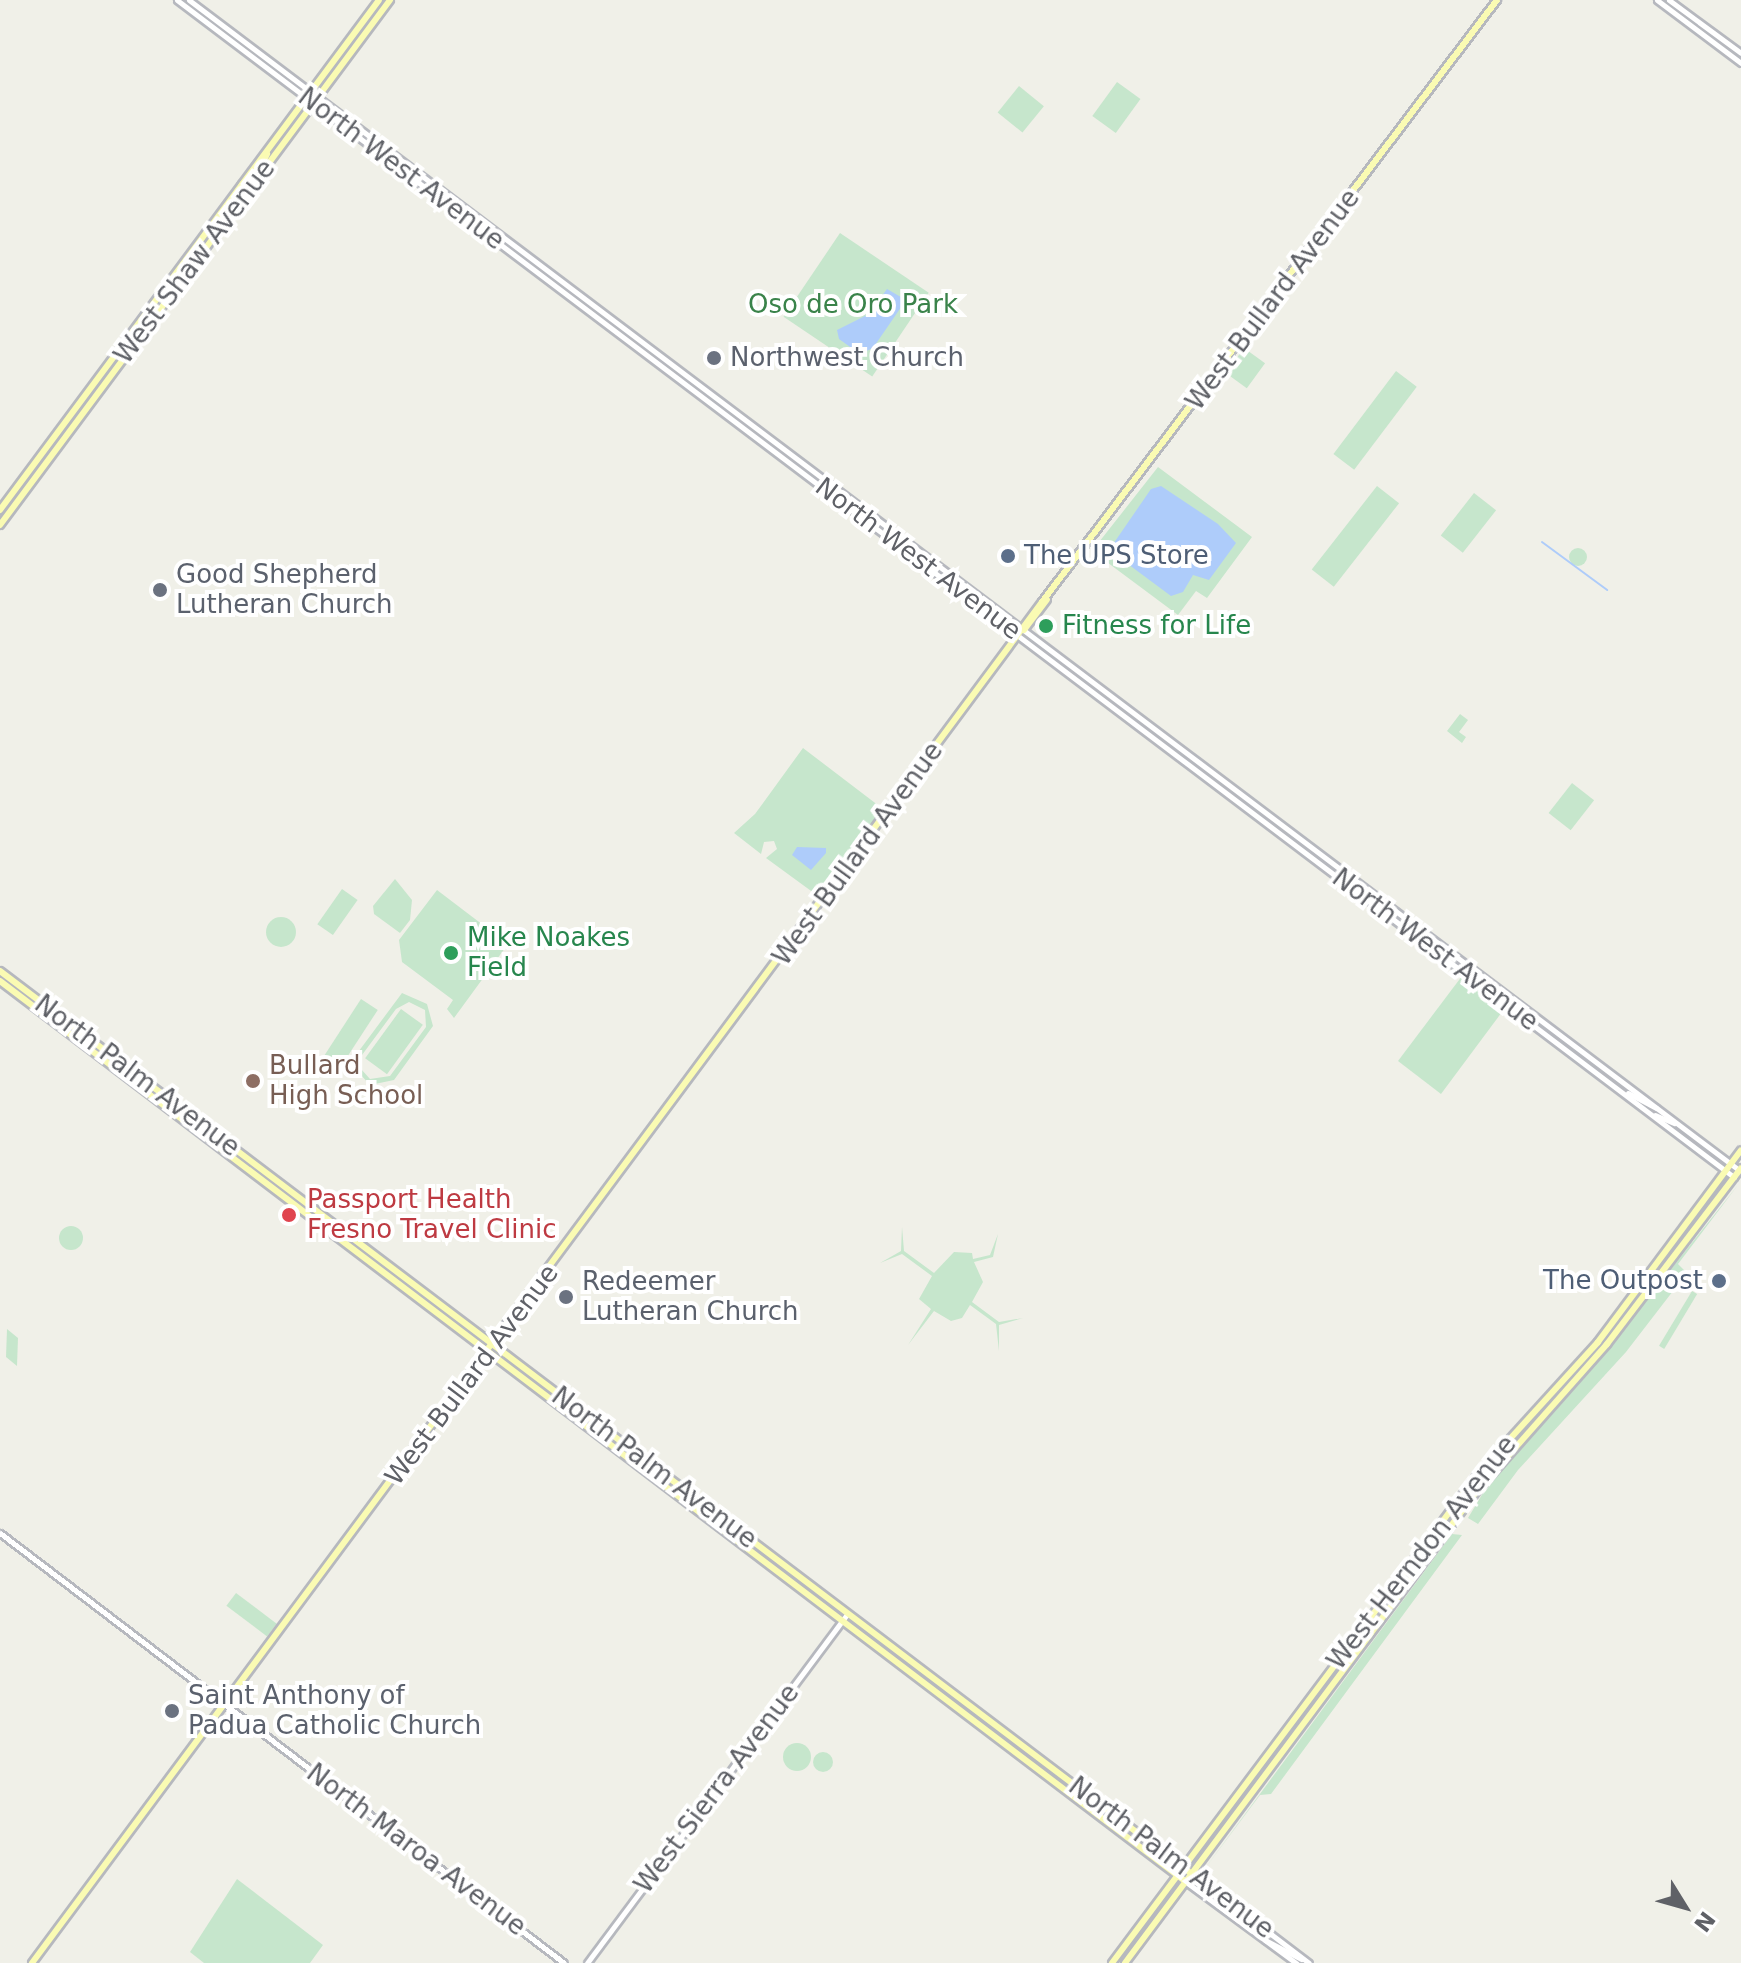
<!DOCTYPE html>
<html>
<head>
<meta charset="utf-8">
<style>
	body { margin:0 }
	#map { position:relative; width:1741px; height:1963px; overflow:hidden; background:#f0f0e8; font-family:"DejaVu Sans",sans-serif }
	div>[style] { position:absolute }
	.green>* { inset:0; background:#c6e6cc; transform-origin:0 0 }
	.round { border-radius:50% }
	.water>* { inset:0; background:#aeccfa }
	.stream>* { height:2px; margin:-1px; padding:0 1px; transform-origin:1px; border-radius:1px; background:#aeccfa }
	.roads { filter:drop-shadow(2px 0 #b6b8be) drop-shadow(-2px 0 #b6b8be) drop-shadow(0 2px #b6b8be) drop-shadow(0 -2px #b6b8be) }
	.secondary>* { height:5px; margin:-2.5px; padding:0 2.5px; transform-origin:2.5px; border-radius:2.5px; background:#fff }
	.primary>* { height:6px; margin:-3px; padding:0 3px; transform-origin:3px; border-radius:3px; background:#fafbb3 }
	.dots>* { width:22px; height:22px; translate:-50% -50%; box-sizing:border-box; border:4px solid #fff; border-radius:50% }
	span { translate:-50% -50%; white-space:nowrap; text-align:center; line-height:1.15; -webkit-text-stroke:8px #fff; paint-order:stroke }
	.street-label { font-size:26px; color:#5f6167 }
	.park-label { font-size:26px; color:#3a834a }
	.worship-label { font-size:26px; color:#5b616d }
	.left { translate:0 -50%; text-align:left }
	.service-label { font-size:26px; color:#4e5e75 }
	.right { translate:-100% -50%; text-align:right }
	.leisure-label { font-size:26px; color:#27864d }
	.education-label { font-size:26px; color:#785e54 }
	.health-label { font-size:26px; color:#be3a42 }
	.north { position:absolute; left:1645px; top:1867px; width:80px; height:80px; -webkit-text-stroke:6px #fff; paint-order:stroke; rotate:127deg; font-size:22px; font-weight:700; line-height:32px; text-align:center; color:#5f6167 }
	.north::after { content:''; display:block; margin:auto; width:28px; height:36px; background:#5f6167; clip-path:polygon(50% 0,100% 100%,50% 72%,0 100%) }
</style>
</head>
<body>
<div id="map">
	<div class="green">
		<i style="left:1117px;top:82px;width:29px;height:42px;rotate:36deg"></i>
		<i style="left:1019px;top:86px;width:32px;height:34px;rotate:39deg"></i>
		<i style="left:840px;top:233px;width:107px;height:101px;rotate:34deg"></i>
		<i style="left:1244px;top:348px;width:26px;height:31px;rotate:36deg"></i>
		<i style="left:1396px;top:371px;width:26px;height:104px;rotate:37deg"></i>
		<i style="clip-path:polygon(1158px 467px,1252px 537px,1207px 598px,1196px 591px,1178px 615px,1092px 551px)"></i>
		<i style="left:1377px;top:486px;width:28px;height:106px;rotate:38deg"></i>
		<i style="left:1474px;top:493px;width:28px;height:54px;rotate:38deg"></i>
		<i class="round" style="left:1569px;top:548px;width:18px;height:18px"></i>
		<i style="clip-path:polygon(1460px 714px,1468px 720px,1459px 732px,1466px 737px,1462px 743px,1447px 731px)"></i>
		<i style="clip-path:polygon(803px 748px,883px 809px,818px 896px,766px 858px,777px 849px,774px 841px,764px 842px,761px 854px,734px 833px,755px 814px)"></i>
		<i style="left:1572px;top:783px;width:28px;height:38px;rotate:38deg"></i>
		<i style="clip-path:polygon(395px 879px,412px 900px,410px 920px,400px 933px,374px 914px,373px 906px)"></i>
		<i style="left:342px;top:889px;width:19px;height:43px;rotate:35deg"></i>
		<i style="clip-path:polygon(437px 890px,508px 944px,454px 1018px,447px 1009px,453px 1000px,402px 962px,399px 940px)"></i>
		<i class="round" style="left:266px;top:917px;width:30px;height:30px"></i>
		<i style="clip-path:polygon(1462px 976px,1500px 1004px,1502px 1012px,1441px 1094px,1398px 1061px)"></i>
		<i style="clip-path:polygon(evenodd,402px 993px,427px 1004px,433px 1026px,394px 1080px,370px 1085px,350px 1063px,402px 993px,409px 1002px,425px 1010px,426px 1027px,390px 1076px,370px 1079px,361px 1069px,362px 1055px,396px 1009px,409px 1002px)"></i>
		<i style="left:361px;top:999px;width:20px;height:67px;rotate:33deg"></i>
		<i style="left:401px;top:1009px;width:27px;height:61px;rotate:36deg"></i>
		<i style="clip-path:polygon(1738px 1185px,1678px 1264px,1685px 1271px,1683px 1278px,1626px 1352px,1518px 1470px,1478px 1524px,1468px 1518px,1489px 1483px,1596px 1363px)"></i>
		<i class="round" style="left:59px;top:1226px;width:24px;height:24px"></i>
		<i style="clip-path:polygon(902px 1227px,904px 1251px,934px 1273px,954px 1252px,972px 1253px,973px 1259px,990px 1255px,998px 1234px,993px 1257px,974px 1262px,983px 1282px,972px 1302px,999px 1322px,1023px 1318px,999px 1325px,999px 1351px,996px 1324px,970px 1305px,962px 1318px,951px 1321px,934px 1311px,908px 1345px,931px 1309px,919px 1299px,932px 1276px,902px 1254px,880px 1263px,901px 1251px)"></i>
		<i style="left:1692px;top:1291px;width:6px;height:64px;rotate:31deg"></i>
		<i style="clip-path:polygon(7px 1329px,18px 1338px,17px 1366px,6px 1357px)"></i>
		<i style="clip-path:polygon(1452px 1534px,1462px 1535px,1271px 1794px,1260px 1795px,1203px 1871px)"></i>
		<i style="left:236px;top:1593px;width:51px;height:16px;rotate:37deg"></i>
		<i class="round" style="left:783px;top:1743px;width:28px;height:28px"></i>
		<i class="round" style="left:813px;top:1752px;width:20px;height:20px"></i>
		<i style="clip-path:polygon(237px 1879px,323px 1945px,310px 1963px,204px 1963px,190px 1952px)"></i>
	</div>
	<div class="water">
		<i style="clip-path:polygon(887px 289px,906px 300px,873px 348px,860px 354px,839px 339px,837px 330px,869px 314px)"></i>
		<i style="clip-path:polygon(1161px 486px,1218px 524px,1236px 543px,1209px 580px,1193px 575px,1183px 592px,1171px 596px,1109px 550px,1151px 489px)"></i>
		<i style="clip-path:polygon(797px 847px,826px 848px,826px 853px,811px 870px,792px 855px)"></i>
	</div>
	<div class="stream">
		<i style="left:1542px;top:542px;width:81px;rotate:36.4deg"></i>
	</div>
	<div class="roads">
		<div class="secondary">
			<i style="left:177px;top:0;width:1952px;rotate:37.09deg"></i>
			<i style="left:189px;top:0;width:1942px;rotate:37.05deg"></i>
			<i style="left:1657px;top:0;width:105px;rotate:36.9deg"></i>
			<i style="left:1669px;top:0;width:89px;rotate:36.4deg"></i>
			<i style="left:1628px;top:1093px;width:32px;rotate:28deg"></i>
			<i style="left:1655px;top:1115px;width:21px;rotate:23deg"></i>
			<i style="left:0;top:1533px;width:709px;rotate:37.32deg"></i>
			<i style="left:1192px;top:1874px;width:147px;rotate:37.3deg"></i>
			<i style="left:1186px;top:1882px;width:137px;rotate:36.4deg"></i>
			<i style="left:1235px;top:1915px;width:41px;rotate:27.8deg"></i>
			<i style="left:1265px;top:1940px;width:41px;rotate:27.8deg"></i>
			<i style="left:587px;top:1963px;width:435px;rotate:-53.3deg"></i>
		</div>
		<div class="primary">
			<i style="left:250px;top:189px;width:39px;rotate:-64deg"></i>
			<i style="left:231px;top:208px;width:26px;rotate:-65deg"></i>
			<i style="left:0;top:510px;width:635px;rotate:-53.38deg"></i>
			<i style="left:0;top:525px;width:654px;rotate:-53.39deg"></i>
			<i style="left:1024px;top:630px;width:38px;rotate:-53deg"></i>
			<i style="left:0;top:971px;width:1495px;rotate:37.15deg"></i>
			<i style="left:0;top:981px;width:1489px;rotate:37.22deg"></i>
			<i style="left:32px;top:1963px;width:1695px;rotate:-53.42deg"></i>
			<i style="left:1042px;top:602px;width:755px;rotate:-52.92deg"></i>
			<i style="left:1112px;top:1963px;width:611px;rotate:-53.19deg"></i>
			<i style="left:1478px;top:1474px;width:178px;rotate:-47.7deg"></i>
			<i style="left:1598px;top:1342px;width:239px;rotate:-53.3deg"></i>
			<i style="left:1125px;top:1963px;width:589px;rotate:-53.29deg"></i>
			<i style="left:1477px;top:1491px;width:196px;rotate:-48.5deg"></i>
			<i style="left:1607px;top:1344px;width:221px;rotate:-52.7deg"></i>
		</div>
	</div>
	<div class="dots">
		<i style="left:714px;top:358px;background:#6b7280"></i>
		<i style="left:1008px;top:556px;background:#5c6f8a"></i>
		<i style="left:160px;top:590px;background:#6b7280"></i>
		<i style="left:1046px;top:626px;background:#2e9e5b"></i>
		<i style="left:451px;top:953px;background:#2e9e5b"></i>
		<i style="left:253px;top:1081px;background:#8d6e63"></i>
		<i style="left:289px;top:1215px;background:#e0444e"></i>
		<i style="left:1719px;top:1281px;background:#5c6f8a"></i>
		<i style="left:566px;top:1297px;background:#6b7280"></i>
		<i style="left:172px;top:1711px;background:#6b7280"></i>
	</div>
	<div class="street-label">
		<span style="left:401px;top:169px;rotate:37deg">North West Avenue</span>
		<span style="left:195px;top:262px;rotate:-53deg">West Shaw Avenue</span>
		<span style="left:1273px;top:300px;rotate:-53deg">West Bullard Avenue</span>
		<span style="left:918px;top:559px;rotate:37deg">North West Avenue</span>
		<span style="left:858px;top:854px;rotate:-54deg">West Bullard Avenue</span>
		<span style="left:1435px;top:950px;rotate:37deg">North West Avenue</span>
		<span style="left:137px;top:1076px;rotate:37deg">North Palm Avenue</span>
		<span style="left:472px;top:1375px;rotate:-53deg">West Bullard Avenue</span>
		<span style="left:654px;top:1468px;rotate:37deg">North Palm Avenue</span>
		<span style="left:1422px;top:1553px;rotate:-52deg">West Herndon Avenue</span>
		<span style="left:717px;top:1789px;rotate:-53deg">West Sierra Avenue</span>
		<span style="left:416px;top:1850px;rotate:37deg">North Maroa Avenue</span>
		<span style="left:1171px;top:1858px;rotate:37deg">North Palm Avenue</span>
	</div>
	<div class="park-label">
		<span style="left:853px;top:305px">Oso de Oro Park</span>
	</div>
	<div class="worship-label">
		<span class="left" style="left:730px;top:358px">Northwest Church</span>
		<span class="left" style="left:176px;top:590px">Good Shepherd<br>Lutheran Church</span>
		<span class="left" style="left:582px;top:1297px">Redeemer<br>Lutheran Church</span>
		<span class="left" style="left:188px;top:1711px">Saint Anthony of<br>Padua Catholic Church</span>
	</div>
	<div class="service-label">
		<span class="left" style="left:1024px;top:556px">The UPS Store</span>
		<span class="right" style="left:1703px;top:1281px">The Outpost</span>
	</div>
	<div class="leisure-label">
		<span class="left" style="left:1062px;top:626px">Fitness for Life</span>
		<span class="left" style="left:467px;top:953px">Mike Noakes<br>Field</span>
	</div>
	<div class="education-label">
		<span class="left" style="left:269px;top:1081px">Bullard<br>High School</span>
	</div>
	<div class="health-label">
		<span class="left" style="left:307px;top:1215px">Passport Health<br>Fresno Travel Clinic</span>
	</div>
	<div class="north">N</div>
</div>
</body>
</html>
